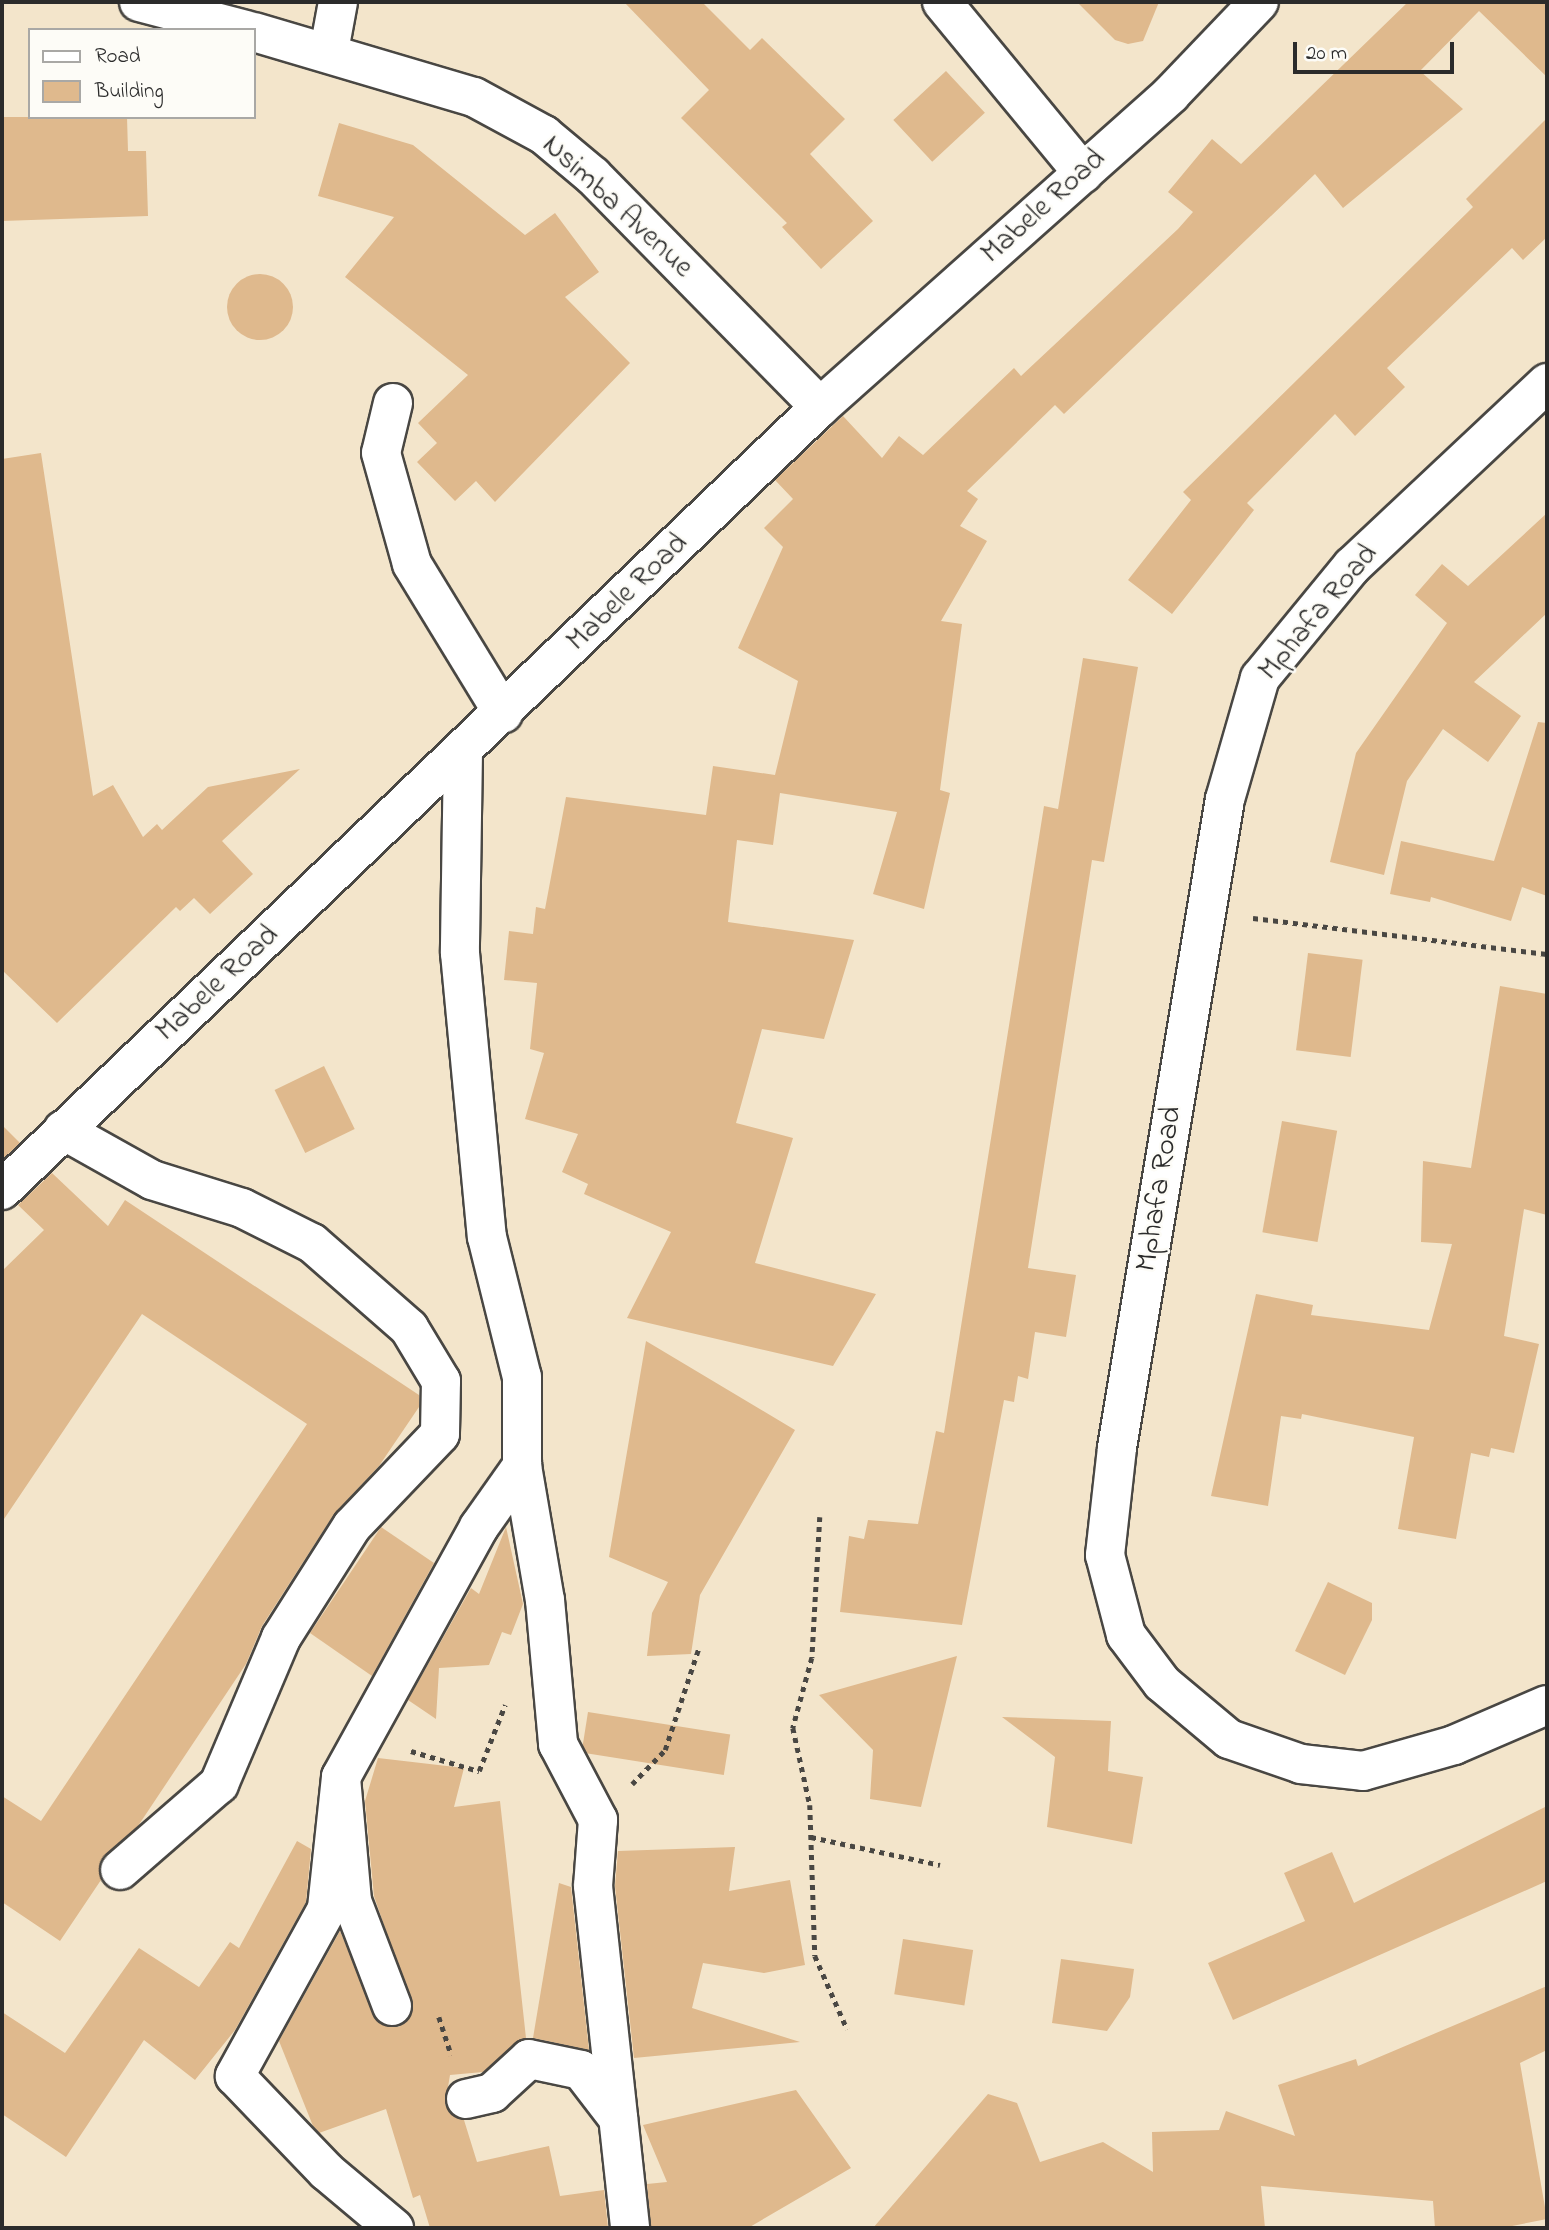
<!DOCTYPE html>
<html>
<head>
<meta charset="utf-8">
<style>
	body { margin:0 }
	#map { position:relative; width:1549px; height:2230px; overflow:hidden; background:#f3e5cb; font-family:"Indie Flower",sans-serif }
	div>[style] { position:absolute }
	.building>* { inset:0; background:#dfb98d; transform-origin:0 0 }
	.round { border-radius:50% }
	.path>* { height:4.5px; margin-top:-2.25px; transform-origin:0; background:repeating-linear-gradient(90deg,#494743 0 5px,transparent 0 10px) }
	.roads { filter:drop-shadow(2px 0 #494743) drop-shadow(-2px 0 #494743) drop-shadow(0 2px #494743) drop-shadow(0 -2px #494743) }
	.minor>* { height:38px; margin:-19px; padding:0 19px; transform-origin:19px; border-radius:19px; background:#fff }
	span { translate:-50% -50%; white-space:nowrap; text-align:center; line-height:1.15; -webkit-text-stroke:5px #fdfcf7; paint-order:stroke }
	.street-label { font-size:30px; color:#2b2b2b }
	.frame { position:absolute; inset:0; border:4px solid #2b2b2b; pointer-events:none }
	.legend { position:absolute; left:28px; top:28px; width:228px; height:91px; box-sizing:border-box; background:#fdfcf7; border:2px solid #a9a8a5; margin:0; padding:9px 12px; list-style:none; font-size:21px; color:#2b2b2b }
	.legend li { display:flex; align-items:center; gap:14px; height:35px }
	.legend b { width:35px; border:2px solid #a9a8a5 }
	.scale { position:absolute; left:1293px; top:42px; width:161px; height:32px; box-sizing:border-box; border:4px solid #2b2b2b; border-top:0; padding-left:9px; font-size:21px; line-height:24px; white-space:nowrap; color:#2b2b2b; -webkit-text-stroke:5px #fdfcf7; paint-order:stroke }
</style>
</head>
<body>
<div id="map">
	<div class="building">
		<i style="clip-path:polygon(624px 2px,702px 2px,750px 50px,762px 38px,845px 119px,810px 154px,873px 221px,821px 269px,782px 227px,787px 223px,681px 118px,709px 90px)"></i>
		<i style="clip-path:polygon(1077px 2px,1159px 2px,1143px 41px,1128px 44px,1115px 40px)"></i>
		<i style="clip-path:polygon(1408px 2px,1547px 2px,1547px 77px,1479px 11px,1420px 71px,1463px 109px,1343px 208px,1315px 174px,1064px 414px,1055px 405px,967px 491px,978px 499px,960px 526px,987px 541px,941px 621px,962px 624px,940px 790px,950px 793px,924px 909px,873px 894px,897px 812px,780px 793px,773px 845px,737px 840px,728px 922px,854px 940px,824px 1039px,762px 1029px,736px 1123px,793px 1138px,755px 1263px,876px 1294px,833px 1366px,627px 1318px,671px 1232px,584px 1194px,588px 1184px,562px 1172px,578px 1134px,525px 1119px,544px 1053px,530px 1049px,537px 983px,504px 980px,509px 931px,533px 934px,536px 907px,545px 909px,566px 797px,706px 815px,713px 766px,775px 775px,798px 681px,738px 648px,783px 547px,764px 528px,793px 499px,775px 480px,843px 416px,882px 458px,899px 436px,923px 455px,1014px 368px,1021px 376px,1178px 229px,1193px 212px,1168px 192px,1212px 139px,1241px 164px)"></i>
		<i style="left:946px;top:71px;width:57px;height:72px;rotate:47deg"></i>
		<i style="clip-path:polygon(2px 117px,127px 117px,128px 151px,146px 151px,148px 216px,2px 221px)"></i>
		<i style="clip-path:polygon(1547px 118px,1547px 237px,1523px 260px,1512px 248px,1387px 368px,1405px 387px,1355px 436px,1335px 414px,1247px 503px,1254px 510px,1172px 614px,1128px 580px,1191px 500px,1183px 492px,1473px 207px,1466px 199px)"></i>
		<i style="clip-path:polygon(339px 123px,413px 145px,525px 235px,555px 213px,599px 272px,565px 297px,630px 363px,495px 502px,476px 481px,455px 501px,417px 462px,437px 443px,418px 423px,468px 375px,345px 277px,394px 217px,318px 196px)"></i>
		<i class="round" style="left:227px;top:274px;width:66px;height:66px"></i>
		<i style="clip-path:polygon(41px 453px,93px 796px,113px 785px,143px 837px,157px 824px,162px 830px,208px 787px,300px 769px,222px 841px,253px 874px,210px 914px,194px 898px,180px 911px,176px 907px,57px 1023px,2px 970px,2px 459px)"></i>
		<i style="clip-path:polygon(1547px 513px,1547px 613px,1474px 682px,1521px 716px,1488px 762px,1443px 729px,1407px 781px,1384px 875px,1330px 862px,1356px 753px,1447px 623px,1415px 595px,1442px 564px,1468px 586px)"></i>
		<i style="clip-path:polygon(1083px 658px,1138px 667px,1104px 862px,1092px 860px,1028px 1268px,1076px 1275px,1066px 1337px,1035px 1332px,1028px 1379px,1018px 1376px,1014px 1402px,1004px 1400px,962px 1625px,840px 1612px,849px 1536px,864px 1539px,868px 1520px,918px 1524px,936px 1431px,944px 1433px,1044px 806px,1058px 809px)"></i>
		<i style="clip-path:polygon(1538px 722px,1547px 723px,1547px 896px,1522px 887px,1511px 921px,1431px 897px,1430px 902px,1390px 894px,1401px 841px,1494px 861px)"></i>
		<i style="left:1308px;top:953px;width:55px;height:98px;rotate:7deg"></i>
		<i style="clip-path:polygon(1500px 986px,1547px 994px,1547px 1215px,1524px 1209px,1504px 1336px,1539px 1344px,1514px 1453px,1491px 1448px,1489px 1457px,1471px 1453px,1456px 1539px,1398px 1529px,1414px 1437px,1302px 1414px,1301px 1419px,1281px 1416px,1268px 1506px,1211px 1496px,1256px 1294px,1313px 1305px,1311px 1315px,1429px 1330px,1452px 1244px,1421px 1242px,1423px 1161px,1471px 1168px)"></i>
		<i style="left:324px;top:1066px;width:70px;height:55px;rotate:64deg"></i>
		<i style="left:1282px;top:1121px;width:56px;height:113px;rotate:10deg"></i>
		<i style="clip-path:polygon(2px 1125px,20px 1143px,2px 1160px)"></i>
		<i style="clip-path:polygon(52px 1173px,108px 1226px,125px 1200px,419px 1395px,419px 1407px,379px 1466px,334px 1514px,262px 1626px,246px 1664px,138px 1826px,100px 1862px,101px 1880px,60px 1941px,2px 1902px,2px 1796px,41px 1821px,307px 1424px,142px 1314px,2px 1522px,2px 1271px,44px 1230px,18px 1205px)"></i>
		<i style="clip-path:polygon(646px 1341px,795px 1430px,700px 1595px,691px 1654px,647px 1656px,652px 1613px,668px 1582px,609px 1557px)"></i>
		<i style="clip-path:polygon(381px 1527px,434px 1563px,372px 1676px,310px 1633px)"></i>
		<i style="clip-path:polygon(506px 1527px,523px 1604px,511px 1635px,502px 1632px,489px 1665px,439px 1668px,436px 1719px,408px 1700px,471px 1588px,479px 1594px)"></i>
		<i style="clip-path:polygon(1328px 1582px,1372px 1603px,1372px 1620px,1345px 1675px,1295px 1651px)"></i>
		<i style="clip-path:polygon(957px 1656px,921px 1807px,870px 1799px,873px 1750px,819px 1695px)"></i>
		<i style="left:588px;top:1712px;width:144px;height:41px;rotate:9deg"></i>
		<i style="clip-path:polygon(1002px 1717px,1111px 1721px,1108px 1771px,1143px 1777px,1132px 1844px,1047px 1827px,1055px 1757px)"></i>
		<i style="clip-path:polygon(378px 1758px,464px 1768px,454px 1807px,500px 1801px,526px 2038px,483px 2072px,450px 2075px,445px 2105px,464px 2120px,477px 2162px,549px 2146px,560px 2196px,604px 2190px,608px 2228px,430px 2228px,420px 2195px,413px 2198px,386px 2109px,319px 2133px,313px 2126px,279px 2041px,340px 1931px,378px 2022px,399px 2027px,413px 2010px,374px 1896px,365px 1801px)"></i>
		<i style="clip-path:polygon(1547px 1806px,1547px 1881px,1233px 2020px,1208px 1963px,1305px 1921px,1284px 1873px,1332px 1852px,1354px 1903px)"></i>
		<i style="clip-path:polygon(297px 1841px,311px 1849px,306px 1902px,235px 2030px,195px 2080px,144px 2040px,66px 2157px,2px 2114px,2px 2012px,65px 2053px,139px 1948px,199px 1987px,230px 1942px,239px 1948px)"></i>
		<i style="clip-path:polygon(735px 1847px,729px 1891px,790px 1880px,805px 1965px,764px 1973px,703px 1963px,692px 2008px,800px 2042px,634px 2058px,615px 1886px,618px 1851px)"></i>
		<i style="clip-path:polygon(559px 1883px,571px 1887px,589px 2050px,533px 2038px)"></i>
		<i style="left:903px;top:1939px;width:71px;height:56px;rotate:9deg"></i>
		<i style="clip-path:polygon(1061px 1959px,1134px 1969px,1130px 1997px,1107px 2031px,1052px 2023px)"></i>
		<i style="clip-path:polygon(1547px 1986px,1547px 2050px,1520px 2063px,1547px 2219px,1502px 2228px,1435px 2228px,1433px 2201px,1261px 2186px,1265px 2228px,873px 2228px,988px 2094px,1017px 2103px,1040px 2162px,1103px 2142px,1153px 2172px,1152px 2132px,1219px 2130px,1226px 2111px,1295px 2136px,1278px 2085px,1356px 2059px,1358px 2066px)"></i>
		<i style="clip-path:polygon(796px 2090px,851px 2168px,748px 2228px,651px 2228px,647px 2184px,667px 2182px,643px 2125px)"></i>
	</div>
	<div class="path">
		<i style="left:1253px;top:918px;width:296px;rotate:7deg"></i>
		<i style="left:820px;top:1517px;width:141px;rotate:93.2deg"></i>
		<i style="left:812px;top:1658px;width:73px;rotate:105.2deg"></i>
		<i style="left:793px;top:1728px;width:79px;rotate:77.6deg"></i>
		<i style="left:810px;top:1805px;width:151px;rotate:88.1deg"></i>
		<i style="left:815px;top:1956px;width:80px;rotate:66.3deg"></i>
		<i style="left:411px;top:1751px;width:71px;rotate:16.4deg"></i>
		<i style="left:479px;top:1771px;width:71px;rotate:-68.5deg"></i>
		<i style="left:632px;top:1784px;width:47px;rotate:-45.9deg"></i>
		<i style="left:665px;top:1750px;width:108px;rotate:-71.7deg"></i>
		<i style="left:811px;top:1837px;width:132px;rotate:12.2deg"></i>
		<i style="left:439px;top:2017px;width:40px;rotate:72deg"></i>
	</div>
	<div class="roads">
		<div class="minor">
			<i style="left:139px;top:2px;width:111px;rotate:14.7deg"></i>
			<i style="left:942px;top:2px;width:222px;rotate:50.5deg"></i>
			<i style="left:254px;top:32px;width:229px;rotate:16.5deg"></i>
			<i style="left:474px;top:97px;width:80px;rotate:28.5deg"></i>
			<i style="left:544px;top:135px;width:64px;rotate:39.9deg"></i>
			<i style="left:593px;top:176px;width:324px;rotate:45.5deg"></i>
			<i style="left:329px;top:51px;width:50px;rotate:-79.6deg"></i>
			<i style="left:1547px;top:383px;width:267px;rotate:136.8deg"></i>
			<i style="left:1352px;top:566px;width:145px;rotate:129.4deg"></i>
			<i style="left:1260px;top:678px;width:126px;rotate:106.1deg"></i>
			<i style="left:1225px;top:799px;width:658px;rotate:99.45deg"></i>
			<i style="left:1117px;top:1448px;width:108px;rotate:96.4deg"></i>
			<i style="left:1105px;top:1555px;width:83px;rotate:75.3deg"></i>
			<i style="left:1126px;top:1635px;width:60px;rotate:53.1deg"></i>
			<i style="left:1162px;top:1683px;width:87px;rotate:39.9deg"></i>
			<i style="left:1229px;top:1739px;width:76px;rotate:19.1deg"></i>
			<i style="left:1301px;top:1764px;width:62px;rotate:6.4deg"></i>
			<i style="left:1363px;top:1771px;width:95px;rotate:-15.9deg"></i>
			<i style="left:1454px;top:1745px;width:101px;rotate:-23.3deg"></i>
			<i style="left:393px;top:403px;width:51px;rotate:103.5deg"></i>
			<i style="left:381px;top:453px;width:115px;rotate:74.4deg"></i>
			<i style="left:412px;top:564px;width:175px;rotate:58.6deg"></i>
			<i style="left:463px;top:752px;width:201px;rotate:90.9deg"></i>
			<i style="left:460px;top:953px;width:285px;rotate:84.6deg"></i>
			<i style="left:487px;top:1237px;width:144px;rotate:76deg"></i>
			<i style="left:522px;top:1377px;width:89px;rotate:90deg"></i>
			<i style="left:522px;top:1466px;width:136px;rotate:80.3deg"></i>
			<i style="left:545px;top:1600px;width:145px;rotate:84.8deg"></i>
			<i style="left:558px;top:1744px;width:86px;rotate:62.2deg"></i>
			<i style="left:598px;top:1820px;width:66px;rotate:94.3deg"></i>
			<i style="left:593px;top:1886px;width:344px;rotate:83.8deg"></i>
			<i style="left:63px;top:1130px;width:102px;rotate:29.3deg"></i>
			<i style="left:152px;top:1180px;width:94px;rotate:17.3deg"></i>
			<i style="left:242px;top:1208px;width:78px;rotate:26.6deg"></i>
			<i style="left:312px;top:1243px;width:129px;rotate:41.2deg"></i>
			<i style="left:409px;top:1328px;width:62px;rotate:58.9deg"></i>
			<i style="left:441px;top:1381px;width:53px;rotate:91.1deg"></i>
			<i style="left:440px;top:1434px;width:127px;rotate:133.7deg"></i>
			<i style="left:352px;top:1526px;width:133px;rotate:122.4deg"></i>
			<i style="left:281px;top:1638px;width:159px;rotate:113deg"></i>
			<i style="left:219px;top:1784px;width:131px;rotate:139deg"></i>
			<i style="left:2px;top:1190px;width:1132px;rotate:-43.75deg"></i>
			<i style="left:820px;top:407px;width:470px;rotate:-41.7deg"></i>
			<i style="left:1171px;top:94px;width:127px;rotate:-46.3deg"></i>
			<i style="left:341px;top:1777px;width:286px;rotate:-61.1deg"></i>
			<i style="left:479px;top:1527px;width:75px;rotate:-54.8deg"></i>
			<i style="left:392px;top:2006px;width:112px;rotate:-110.9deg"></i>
			<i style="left:352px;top:1901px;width:124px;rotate:-95.1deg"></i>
			<i style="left:341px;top:1777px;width:133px;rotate:96.1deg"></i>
			<i style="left:327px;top:1909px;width:191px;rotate:118.9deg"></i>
			<i style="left:235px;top:2076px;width:132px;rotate:46.2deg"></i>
			<i style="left:326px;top:2171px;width:89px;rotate:40deg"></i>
			<i style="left:466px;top:2099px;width:27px;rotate:-13deg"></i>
			<i style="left:492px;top:2093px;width:50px;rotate:-42.6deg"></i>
			<i style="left:529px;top:2059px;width:53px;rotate:11.9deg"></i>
			<i style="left:581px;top:2070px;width:61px;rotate:52.4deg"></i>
		</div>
	</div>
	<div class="street-label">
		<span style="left:617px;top:207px;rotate:43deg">Nsimba Avenue</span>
		<span style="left:1044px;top:207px;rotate:-42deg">Mabele Road</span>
		<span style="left:628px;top:593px;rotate:-44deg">Mabele Road</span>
		<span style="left:1319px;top:613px;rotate:-50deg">Mphafa Road</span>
		<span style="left:218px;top:984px;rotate:-43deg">Mabele Road</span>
		<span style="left:1160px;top:1189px;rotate:-81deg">Mphafa Road</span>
	</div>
	<div class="frame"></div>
	<ul class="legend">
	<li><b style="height:9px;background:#fff"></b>Road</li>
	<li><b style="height:19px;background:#dfb98d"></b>Building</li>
	</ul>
	<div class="scale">20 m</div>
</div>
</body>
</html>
